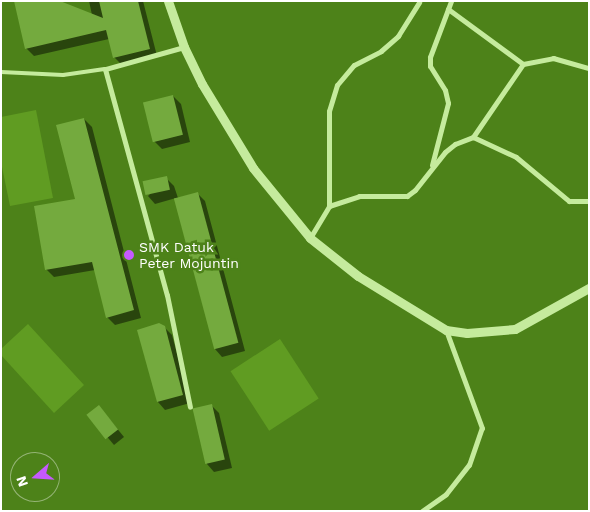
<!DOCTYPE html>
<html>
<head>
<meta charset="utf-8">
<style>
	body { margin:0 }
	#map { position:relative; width:590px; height:512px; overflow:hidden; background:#4d8219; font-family:"Work Sans",sans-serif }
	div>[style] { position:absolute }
	.green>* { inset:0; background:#609c22; transform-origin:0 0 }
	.shadow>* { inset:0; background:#0007 }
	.building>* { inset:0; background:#74aa3e; transform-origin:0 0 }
	.service>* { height:4px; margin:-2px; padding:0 2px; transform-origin:2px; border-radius:2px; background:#c5eb9d }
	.minor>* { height:5px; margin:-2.5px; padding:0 2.5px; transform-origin:2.5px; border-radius:2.5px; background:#c5eb9d }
	.tertiary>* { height:9px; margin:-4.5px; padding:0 4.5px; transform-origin:4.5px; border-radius:4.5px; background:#c5eb9d }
	.dots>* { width:14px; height:14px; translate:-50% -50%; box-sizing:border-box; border:2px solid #4d8219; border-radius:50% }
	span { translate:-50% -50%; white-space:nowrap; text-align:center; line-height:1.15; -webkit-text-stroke:5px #4d8219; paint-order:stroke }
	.poi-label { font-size:14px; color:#fff }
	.left { translate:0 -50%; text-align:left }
	.frame { position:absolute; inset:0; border:2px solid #fff; pointer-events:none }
	.north { position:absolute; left:10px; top:452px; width:50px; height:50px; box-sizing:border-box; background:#4d8219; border:1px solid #94b475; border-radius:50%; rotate:251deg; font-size:14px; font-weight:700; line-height:20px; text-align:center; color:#fff }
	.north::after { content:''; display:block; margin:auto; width:18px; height:22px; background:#c559fe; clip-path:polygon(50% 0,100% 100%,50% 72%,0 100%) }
</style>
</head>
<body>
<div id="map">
	<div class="green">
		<i style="clip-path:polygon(36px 110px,53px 198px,10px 206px,1px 162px,1px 117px)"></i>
		<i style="clip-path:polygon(28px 324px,84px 385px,54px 413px,1px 355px,1px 349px)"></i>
		<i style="left:280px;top:339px;width:71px;height:59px;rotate:57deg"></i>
	</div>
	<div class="shadow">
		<i style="clip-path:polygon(89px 1px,143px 1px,157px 56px,122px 65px,114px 57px,109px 39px,34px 56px,26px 48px,92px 15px)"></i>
		<i style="clip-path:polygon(173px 96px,181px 104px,190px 142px,162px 149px,154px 141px)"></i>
		<i style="clip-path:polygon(84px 119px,92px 127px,141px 318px,115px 325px,107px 317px,95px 270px,54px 277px,46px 269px,76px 200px)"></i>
		<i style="clip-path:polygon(166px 178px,174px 186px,178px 198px,197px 193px,205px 201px,245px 351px,222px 357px,215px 349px,176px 198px,155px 204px,148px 196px)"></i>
		<i style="clip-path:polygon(164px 327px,172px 335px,190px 403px,165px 410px,158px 402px,139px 330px)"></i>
		<i style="clip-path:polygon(211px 405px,219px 413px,232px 468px,214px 472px,207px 464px,194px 411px)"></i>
		<i style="clip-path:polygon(89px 415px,106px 415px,124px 437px,114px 445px)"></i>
	</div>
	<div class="building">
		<i style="clip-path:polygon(14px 1px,60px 1px,103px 18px,99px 1px,138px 1px,150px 49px,113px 58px,106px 30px,25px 49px)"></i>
		<i style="left:173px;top:95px;width:41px;height:31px;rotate:76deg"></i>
		<i style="clip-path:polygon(84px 118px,134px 310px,106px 318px,92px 262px,45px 270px,34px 206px,75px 199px,56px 125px)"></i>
		<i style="left:167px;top:176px;width:14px;height:25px;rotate:78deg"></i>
		<i style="left:198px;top:192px;width:156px;height:25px;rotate:75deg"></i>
		<i style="clip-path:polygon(159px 323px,165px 326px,183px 395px,157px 402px,137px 330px)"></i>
		<i style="left:212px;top:404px;width:57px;height:20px;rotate:77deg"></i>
		<i style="left:99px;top:405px;width:31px;height:16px;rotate:52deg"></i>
	</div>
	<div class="service">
		<i style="left:1px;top:72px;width:62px;rotate:2.8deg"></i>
		<i style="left:63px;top:75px;width:42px;rotate:-8.1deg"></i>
	</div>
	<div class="minor">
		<i style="left:448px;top:9px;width:93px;rotate:36.3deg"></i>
		<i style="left:523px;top:64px;width:31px;rotate:-11deg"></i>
		<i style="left:553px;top:58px;width:37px;rotate:16deg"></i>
		<i style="left:184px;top:47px;width:82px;rotate:164.4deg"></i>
		<i style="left:105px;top:69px;width:234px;rotate:74.7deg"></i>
		<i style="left:167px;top:295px;width:114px;rotate:78.4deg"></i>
		<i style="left:473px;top:137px;width:88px;rotate:-55.6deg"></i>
		<i style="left:432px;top:165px;width:64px;rotate:-75.5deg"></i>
		<i style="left:448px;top:103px;width:13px;rotate:-103deg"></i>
		<i style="left:445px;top:90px;width:28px;rotate:-122deg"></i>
		<i style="left:430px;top:66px;width:9px;rotate:-90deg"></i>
		<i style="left:430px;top:57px;width:60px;rotate:-69.4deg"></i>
		<i style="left:329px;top:206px;width:95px;rotate:-90deg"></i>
		<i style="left:329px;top:111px;width:27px;rotate:-73deg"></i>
		<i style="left:337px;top:85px;width:26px;rotate:-50deg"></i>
		<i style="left:354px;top:65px;width:30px;rotate:-27deg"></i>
		<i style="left:381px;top:51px;width:23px;rotate:-41deg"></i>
		<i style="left:398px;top:36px;width:40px;rotate:-58deg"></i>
		<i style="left:310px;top:238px;width:37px;rotate:-59deg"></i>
		<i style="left:329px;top:206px;width:32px;rotate:-18deg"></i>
		<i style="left:359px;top:196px;width:48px"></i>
		<i style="left:407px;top:196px;width:10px;rotate:-37deg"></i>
		<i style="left:415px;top:190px;width:48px;rotate:-51.7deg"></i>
		<i style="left:445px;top:152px;width:13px;rotate:-39deg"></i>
		<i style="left:455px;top:144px;width:19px;rotate:-21deg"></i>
		<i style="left:473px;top:137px;width:47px;rotate:24.9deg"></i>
		<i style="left:516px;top:157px;width:69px;rotate:39.7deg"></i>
		<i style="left:569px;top:201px;width:20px"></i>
		<i style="left:422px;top:511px;width:29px;rotate:-35deg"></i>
		<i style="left:446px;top:494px;width:37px;rotate:-52deg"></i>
		<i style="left:469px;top:465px;width:39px;rotate:-71deg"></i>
		<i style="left:482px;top:428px;width:104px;rotate:-110.2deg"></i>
	</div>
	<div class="tertiary">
		<i style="left:168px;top:1px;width:49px;rotate:70.8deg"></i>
		<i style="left:184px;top:47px;width:41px;rotate:64.1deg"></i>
		<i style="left:202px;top:84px;width:98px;rotate:58.7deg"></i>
		<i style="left:253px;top:168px;width:90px;rotate:50.8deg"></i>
		<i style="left:310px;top:238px;width:61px;rotate:38.4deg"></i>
		<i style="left:358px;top:276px;width:103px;rotate:31.5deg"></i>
		<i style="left:446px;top:330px;width:21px;rotate:8deg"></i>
		<i style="left:467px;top:333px;width:48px;rotate:-4.8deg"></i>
		<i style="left:515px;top:329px;width:85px;rotate:-29deg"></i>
	</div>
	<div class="dots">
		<i style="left:129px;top:255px;background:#c559fe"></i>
	</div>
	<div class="poi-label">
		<span class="left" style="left:139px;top:255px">SMK Datuk<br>Peter Mojuntin</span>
	</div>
	<div class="frame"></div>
	<div class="north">N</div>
</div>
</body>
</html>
